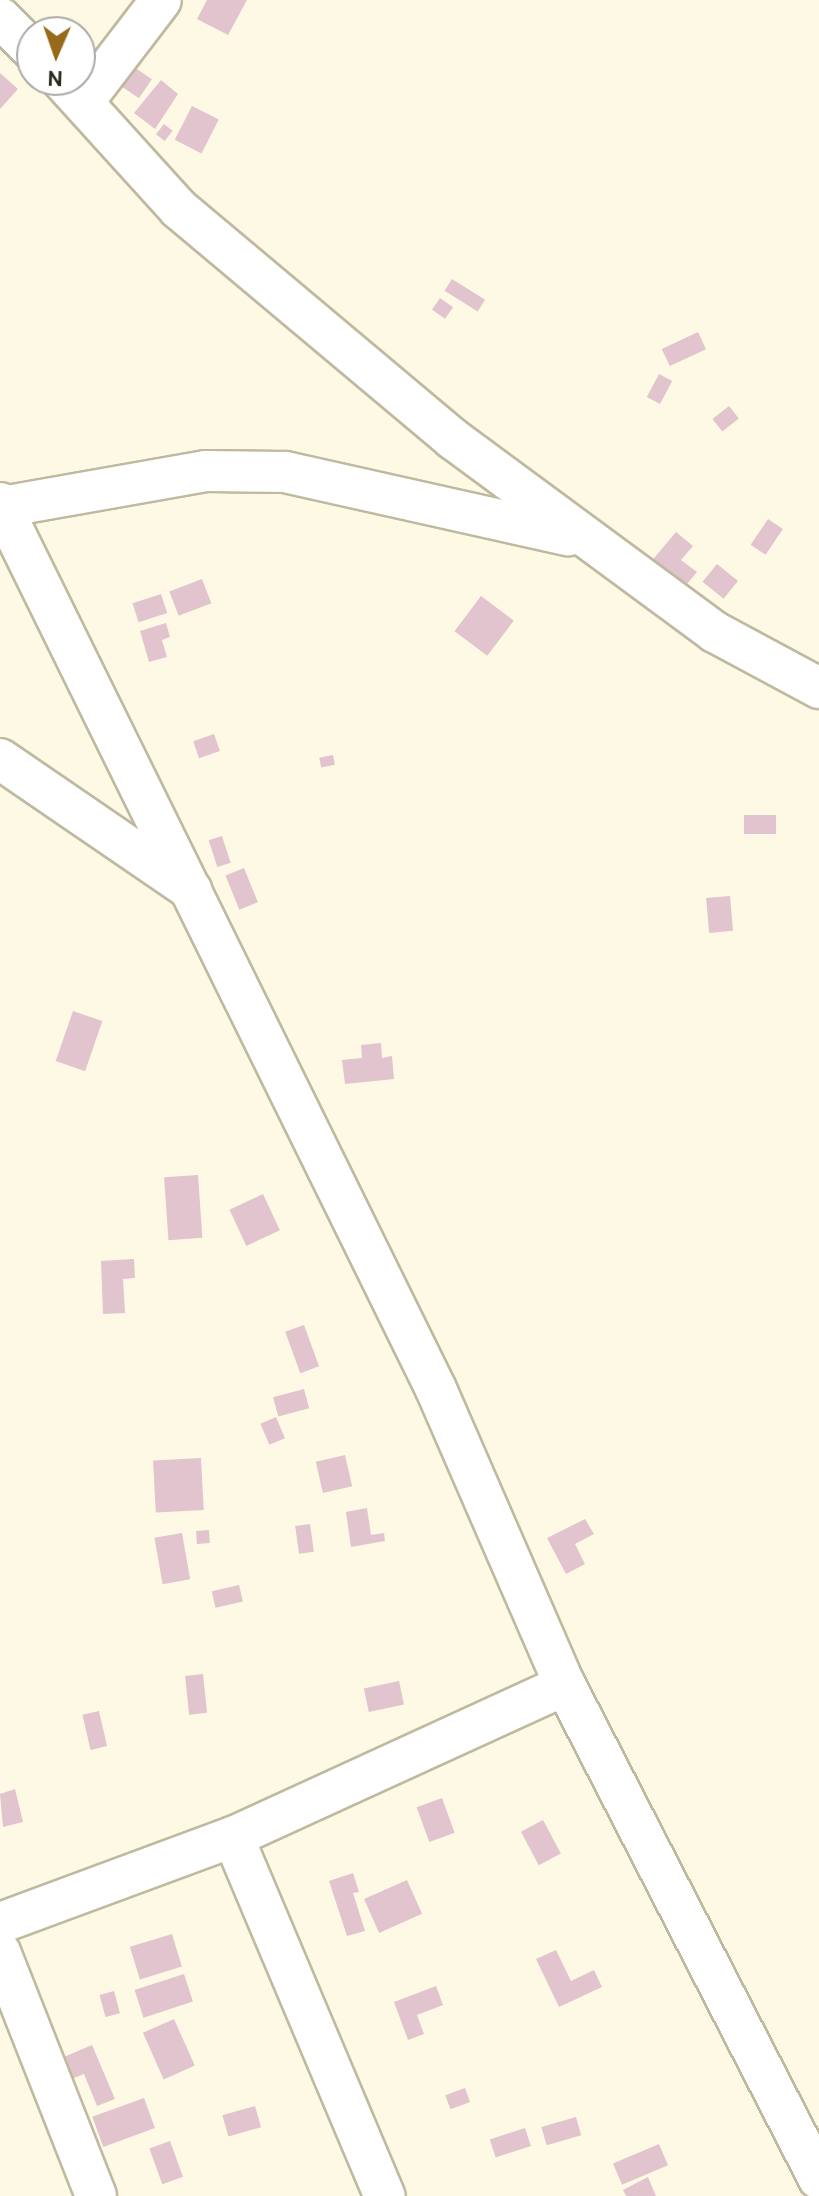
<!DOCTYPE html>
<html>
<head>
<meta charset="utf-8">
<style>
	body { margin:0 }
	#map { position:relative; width:819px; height:2196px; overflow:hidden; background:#fef9e4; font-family:Cabin,sans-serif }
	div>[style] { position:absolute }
	.building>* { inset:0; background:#e1c4cd; transform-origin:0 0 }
	.roads { filter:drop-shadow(2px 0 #bfb9a0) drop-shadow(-2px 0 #bfb9a0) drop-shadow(0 2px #bfb9a0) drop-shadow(0 -2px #bfb9a0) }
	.minor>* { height:40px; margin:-20px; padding:0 20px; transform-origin:20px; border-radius:20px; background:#fff }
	span { translate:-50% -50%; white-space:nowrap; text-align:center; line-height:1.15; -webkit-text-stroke:8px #fff; paint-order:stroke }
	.north { position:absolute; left:16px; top:16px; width:80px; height:80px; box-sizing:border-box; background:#fff; border:2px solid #abaaa6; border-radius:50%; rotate:182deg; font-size:22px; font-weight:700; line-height:32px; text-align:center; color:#2c2a20 }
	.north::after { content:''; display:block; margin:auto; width:28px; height:36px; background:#976918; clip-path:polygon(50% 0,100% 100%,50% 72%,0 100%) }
</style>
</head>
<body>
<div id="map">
	<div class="building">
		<i style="clip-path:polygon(207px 0,247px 0,228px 35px,197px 19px)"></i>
		<i style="left:122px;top:59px;width:36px;height:23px;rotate:34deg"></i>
		<i style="clip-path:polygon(0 73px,18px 89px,0 109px)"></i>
		<i style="clip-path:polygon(161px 80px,178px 94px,155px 129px,134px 113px)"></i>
		<i style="left:192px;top:106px;width:30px;height:38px;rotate:27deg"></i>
		<i style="left:164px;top:124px;width:11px;height:13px;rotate:38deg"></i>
		<i style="left:452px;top:279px;width:39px;height:14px;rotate:32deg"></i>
		<i style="left:440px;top:298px;width:16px;height:14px;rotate:35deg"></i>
		<i style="left:698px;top:332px;width:19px;height:40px;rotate:65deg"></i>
		<i style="left:659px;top:374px;width:15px;height:26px;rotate:28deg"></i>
		<i style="left:729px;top:406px;width:16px;height:21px;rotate:52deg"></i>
		<i style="left:768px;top:519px;width:18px;height:31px;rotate:34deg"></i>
		<i style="clip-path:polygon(676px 532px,693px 546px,681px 560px,697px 572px,682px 590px,649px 564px)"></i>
		<i style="left:717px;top:564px;width:27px;height:23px;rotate:39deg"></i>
		<i style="left:202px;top:579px;width:26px;height:35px;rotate:69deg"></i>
		<i style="left:161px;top:594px;width:20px;height:30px;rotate:72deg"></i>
		<i style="left:481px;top:596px;width:41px;height:44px;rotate:37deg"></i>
		<i style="clip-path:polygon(166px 623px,170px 637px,162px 640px,167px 657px,149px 662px,140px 631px)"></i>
		<i style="left:214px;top:734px;width:18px;height:22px;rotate:71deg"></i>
		<i style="left:333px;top:755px;width:10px;height:14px;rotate:79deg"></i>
		<i style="left:744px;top:815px;width:32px;height:19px"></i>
		<i style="left:222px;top:836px;width:28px;height:14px;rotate:72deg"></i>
		<i style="left:244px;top:868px;width:37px;height:20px;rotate:68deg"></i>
		<i style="left:730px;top:896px;width:35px;height:24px;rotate:85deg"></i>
		<i style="left:73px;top:1011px;width:31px;height:53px;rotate:19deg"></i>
		<i style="clip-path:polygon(381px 1043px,382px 1058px,392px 1056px,394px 1079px,345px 1084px,342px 1060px,362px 1058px,361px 1045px)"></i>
		<i style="left:198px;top:1175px;width:63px;height:34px;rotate:86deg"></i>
		<i style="left:263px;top:1194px;width:40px;height:37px;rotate:65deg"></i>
		<i style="clip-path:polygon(134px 1259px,135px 1278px,123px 1279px,125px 1313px,103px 1314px,101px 1261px)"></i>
		<i style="left:304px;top:1325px;width:44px;height:20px;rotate:70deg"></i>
		<i style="left:304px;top:1389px;width:20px;height:32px;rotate:75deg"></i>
		<i style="left:276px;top:1417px;width:23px;height:17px;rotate:67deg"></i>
		<i style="left:345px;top:1455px;width:32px;height:30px;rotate:77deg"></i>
		<i style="left:201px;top:1458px;width:52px;height:48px;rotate:87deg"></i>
		<i style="clip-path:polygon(367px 1508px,371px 1535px,384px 1533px,385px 1541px,351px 1547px,346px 1512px)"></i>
		<i style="clip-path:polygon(585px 1519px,594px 1534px,575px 1544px,585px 1564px,566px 1574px,547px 1538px)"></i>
		<i style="left:310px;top:1524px;width:28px;height:15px;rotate:82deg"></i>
		<i style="left:209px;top:1530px;width:13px;height:13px;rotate:86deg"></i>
		<i style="left:182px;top:1533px;width:47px;height:28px;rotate:80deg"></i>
		<i style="left:239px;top:1585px;width:17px;height:28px;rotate:77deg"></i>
		<i style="left:203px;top:1674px;width:39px;height:18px;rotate:84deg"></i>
		<i style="left:399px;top:1681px;width:24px;height:36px;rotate:78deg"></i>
		<i style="left:99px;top:1711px;width:36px;height:17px;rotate:77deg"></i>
		<i style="clip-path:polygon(15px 1789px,23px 1822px,3px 1827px,0 1794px)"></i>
		<i style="left:442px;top:1798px;width:37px;height:27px;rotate:70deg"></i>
		<i style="left:543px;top:1820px;width:38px;height:25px;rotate:62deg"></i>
		<i style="clip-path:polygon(353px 1873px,359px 1892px,353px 1893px,365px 1931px,347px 1936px,329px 1881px)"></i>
		<i style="left:407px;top:1880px;width:37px;height:47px;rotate:66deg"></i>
		<i style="left:172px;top:1934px;width:34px;height:44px;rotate:73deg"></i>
		<i style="clip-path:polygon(556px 1950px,571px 1981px,594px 1970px,602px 1987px,559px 2007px,536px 1959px)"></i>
		<i style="left:184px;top:1974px;width:29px;height:52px;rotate:72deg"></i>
		<i style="clip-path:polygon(436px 1986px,443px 2005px,417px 2015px,424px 2034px,408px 2040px,394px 2002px)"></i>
		<i style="left:114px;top:1991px;width:23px;height:15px;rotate:75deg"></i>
		<i style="left:174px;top:2019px;width:51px;height:34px;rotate:66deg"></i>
		<i style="clip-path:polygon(92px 2045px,115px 2099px,97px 2106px,84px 2074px,59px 2084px,50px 2063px)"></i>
		<i style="left:465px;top:2088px;width:15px;height:21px;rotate:70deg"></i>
		<i style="left:144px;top:2098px;width:32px;height:55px;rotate:70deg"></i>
		<i style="left:255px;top:2106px;width:22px;height:34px;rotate:74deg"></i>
		<i style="left:576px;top:2117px;width:19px;height:36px;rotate:74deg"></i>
		<i style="left:525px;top:2128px;width:19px;height:37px;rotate:72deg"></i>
		<i style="left:170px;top:2141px;width:38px;height:22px;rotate:70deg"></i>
		<i style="left:659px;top:2144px;width:23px;height:50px;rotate:67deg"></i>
		<i style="clip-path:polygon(648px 2177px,656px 2196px,626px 2196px,623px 2190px)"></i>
	</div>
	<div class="roads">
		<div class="minor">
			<i style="left:0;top:18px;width:45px;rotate:44.1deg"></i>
			<i style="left:62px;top:80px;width:174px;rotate:47.8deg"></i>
			<i style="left:179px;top:209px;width:358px;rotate:40deg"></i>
			<i style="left:453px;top:439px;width:325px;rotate:36.4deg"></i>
			<i style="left:715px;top:632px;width:118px;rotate:28.3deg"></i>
			<i style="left:83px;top:102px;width:128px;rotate:-52.6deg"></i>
			<i style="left:0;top:503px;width:987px;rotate:63.8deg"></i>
			<i style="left:436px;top:1389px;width:323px;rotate:66.5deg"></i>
			<i style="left:565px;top:1685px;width:555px;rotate:62.79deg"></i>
			<i style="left:2px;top:507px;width:207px;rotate:-10deg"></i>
			<i style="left:206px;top:471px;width:79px;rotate:0.7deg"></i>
			<i style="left:285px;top:472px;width:290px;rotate:12.6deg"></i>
			<i style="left:0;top:759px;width:232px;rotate:34.4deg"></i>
			<i style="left:233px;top:1837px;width:390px;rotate:67.1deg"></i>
			<i style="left:0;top:1923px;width:248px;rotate:-20.3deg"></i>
			<i style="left:233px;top:1837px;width:365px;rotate:-24.6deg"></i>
			<i style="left:0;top:1952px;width:262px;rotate:68.5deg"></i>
		</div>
	</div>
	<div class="north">N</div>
</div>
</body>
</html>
